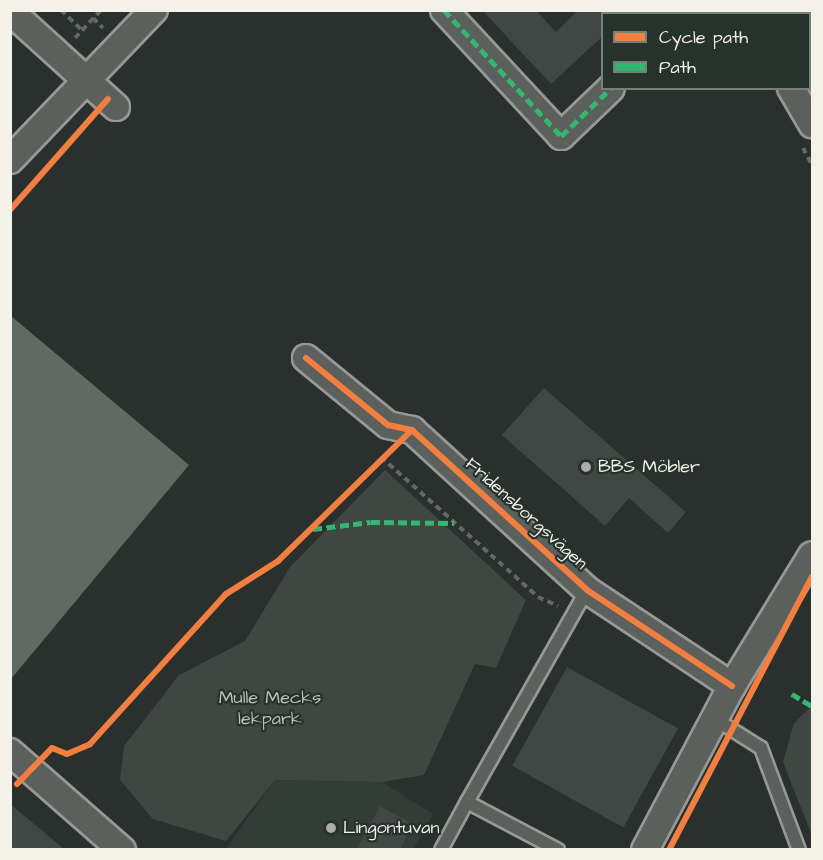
<!DOCTYPE html>
<html>
<head>
<meta charset="utf-8">
<style>
	body { margin:0 }
	#map { position:relative; width:823px; height:860px; overflow:hidden; background:#29302d; font-family:"Architects Daughter",sans-serif }
	div>[style] { position:absolute }
	.built>* { inset:0; background:#323d37 }
	.green>* { inset:0; background:#3e4742 }
	.water>* { inset:0; background:#616963 }
	.building>* { inset:0; background:#414744; transform-origin:0 0 }
	.path>* { height:4px; margin-top:-2px; transform-origin:0; background:repeating-linear-gradient(90deg,#646764 0 6px,transparent 0 10.5px) }
	.roads { filter:drop-shadow(2px 0 #969996) drop-shadow(-2px 0 #969996) drop-shadow(0 2px #969996) drop-shadow(0 -2px #969996) }
	.service>* { height:12px; margin:-6px; padding:0 6px; transform-origin:6px; border-radius:6px; background:#5c605c }
	.minor>* { height:26px; margin:-13px; padding:0 13px; transform-origin:13px; border-radius:13px; background:#5c605c }
	.quiet>* { height:4.5px; margin-top:-2.25px; transform-origin:0; background:repeating-linear-gradient(90deg,#33b770 0 9px,transparent 0 13.5px) }
	.cycleway>* { height:6px; margin:-3px; padding:0 3px; transform-origin:3px; border-radius:3px; background:#f27e40 }
	.dots>* { width:16px; height:16px; translate:-50% -50%; box-sizing:border-box; border:3px solid #26332d; border-radius:50% }
	span { translate:-50% -50%; white-space:nowrap; text-align:center; line-height:1.15; -webkit-text-stroke:4.5px #26332d; paint-order:stroke }
	.poi-label { font-size:18px; color:#f4f1e8 }
	.left { translate:0 -50%; text-align:left }
	.street-label { font-size:18px; color:#f4f1e8 }
	.park-label { font-size:18px; color:#bebfb7 }
	.frame { position:absolute; inset:0; border:12px solid #f4f1e8; pointer-events:none }
	.legend { position:absolute; left:601px; top:12px; width:210px; height:78px; box-sizing:border-box; background:#26332d; border:2px solid #787f78; margin:0; padding:8px 10px; list-style:none; font-size:18px; color:#f4f1e8 }
	.legend li { display:flex; align-items:center; gap:12px; height:30px }
	.legend b { width:30px; border:2px solid #787f78 }
</style>
</head>
<body>
<div id="map">
	<div class="built">
		<i style="clip-path:polygon(275px 780px,382px 782px,433px 814px,413px 849px,225px 850px)"></i>
	</div>
	<div class="green">
		<i style="clip-path:polygon(385px 470px,526px 600px,496px 668px,475px 664px,424px 775px,382px 782px,275px 780px,226px 841px,153px 819px,120px 780px,124px 746px,179px 675px,245px 641px,290px 567px)"></i>
		<i style="clip-path:polygon(812px 706px,812px 705px,812px 836px,783px 762px,794px 723px)"></i>
	</div>
	<div class="water">
		<i style="clip-path:polygon(11px 316px,189px 465px,11px 679px)"></i>
	</div>
	<div class="building">
		<i style="clip-path:polygon(482px 10px,536px 10px,556px 32px,578px 10px,603px 10px,603px 36px,551px 84px)"></i>
		<i style="clip-path:polygon(544px 388px,686px 512px,668px 533px,629px 498px,605px 526px,502px 435px)"></i>
		<i style="left:567px;top:667px;width:127px;height:113px;rotate:29deg"></i>
		<i style="clip-path:polygon(10px 804px,64px 849px,10px 849px)"></i>
		<i style="clip-path:polygon(380px 806px,413px 824px,400px 849px,357px 849px)"></i>
	</div>
	<div class="path">
		<i style="left:61px;top:10px;width:29px;rotate:44deg"></i>
		<i style="left:93px;top:18px;width:14px;rotate:45deg"></i>
		<i style="left:75px;top:38px;width:38px;rotate:-47deg"></i>
		<i style="left:803px;top:148px;width:19px;rotate:62deg"></i>
		<i style="left:381px;top:457px;width:210px;rotate:41.7deg"></i>
		<i style="left:538px;top:597px;width:22px;rotate:24deg"></i>
	</div>
	<div class="roads">
		<div class="service">
			<i style="left:715px;top:719px;width:54px;rotate:32.2deg"></i>
			<i style="left:761px;top:748px;width:109px;rotate:69.6deg"></i>
			<i style="left:467px;top:802px;width:244px;rotate:-60.5deg"></i>
			<i style="left:441px;top:850px;width:55px;rotate:-61.6deg"></i>
			<i style="left:467px;top:802px;width:103px;rotate:27.8deg"></i>
		</div>
		<div class="minor">
			<i style="left:444px;top:10px;width:172px;rotate:47.1deg"></i>
			<i style="left:561px;top:136px;width:69px;rotate:-43.8deg"></i>
			<i style="left:745px;top:10px;width:4px;rotate:76deg"></i>
			<i style="left:10px;top:11px;width:143px;rotate:42.2deg"></i>
			<i style="left:689px;top:14px;width:5px;rotate:-53deg"></i>
			<i style="left:791px;top:88px;width:42px;rotate:59.7deg"></i>
			<i style="left:10px;top:160px;width:208px;rotate:-46.2deg"></i>
			<i style="left:306px;top:358px;width:106px;rotate:39.3deg"></i>
			<i style="left:388px;top:425px;width:25px;rotate:12deg"></i>
			<i style="left:412px;top:430px;width:237px;rotate:42.4deg"></i>
			<i style="left:587px;top:590px;width:174px;rotate:33.5deg"></i>
			<i style="left:10px;top:752px;width:149px;rotate:41.2deg"></i>
			<i style="left:645px;top:850px;width:186px;rotate:-62.1deg"></i>
			<i style="left:732px;top:686px;width:153px;rotate:-58.6deg"></i>
		</div>
	</div>
	<div class="quiet">
		<i style="left:444px;top:10px;width:172px;rotate:47.1deg"></i>
		<i style="left:561px;top:136px;width:69px;rotate:-43.8deg"></i>
		<i style="left:689px;top:14px;width:5px;rotate:-53deg"></i>
		<i style="left:313px;top:529px;width:58px;rotate:-6.9deg"></i>
		<i style="left:371px;top:522px;width:83px;rotate:0.7deg"></i>
		<i style="left:792px;top:694px;width:23px;rotate:31deg"></i>
	</div>
	<div class="cycleway">
		<i style="left:10px;top:210px;width:148px;rotate:-48.6deg"></i>
		<i style="left:306px;top:358px;width:106px;rotate:39.3deg"></i>
		<i style="left:388px;top:425px;width:25px;rotate:12deg"></i>
		<i style="left:412px;top:430px;width:237px;rotate:42.4deg"></i>
		<i style="left:587px;top:590px;width:174px;rotate:33.5deg"></i>
		<i style="left:17px;top:784px;width:50px;rotate:-45.8deg"></i>
		<i style="left:52px;top:748px;width:16px;rotate:22deg"></i>
		<i style="left:67px;top:754px;width:25px;rotate:-23deg"></i>
		<i style="left:90px;top:744px;width:202px;rotate:-47.8deg"></i>
		<i style="left:226px;top:594px;width:62px;rotate:-32.4deg"></i>
		<i style="left:278px;top:561px;width:187px;rotate:-44.4deg"></i>
		<i style="left:669px;top:850px;width:308px;rotate:-62.4deg"></i>
	</div>
	<div class="dots">
		<i style="left:586px;top:467px;background:#adada7"></i>
		<i style="left:331px;top:828px;background:#adada7"></i>
	</div>
	<div class="poi-label">
		<span class="left" style="left:598px;top:467px">BBS Möbler</span>
		<span class="left" style="left:343px;top:828px">Lingontuvan</span>
	</div>
	<div class="street-label">
		<span style="left:526px;top:514px;rotate:42deg">Fridensborgsvägen</span>
	</div>
	<div class="park-label">
		<span style="left:270px;top:709px">Mulle Mecks<br>lekpark</span>
	</div>
	<div class="frame"></div>
	<ul class="legend">
	<li><b style="height:8px;background:#f27e40"></b>Cycle path</li>
	<li><b style="height:8px;background:#33b770"></b>Path</li>
	</ul>
</div>
</body>
</html>
